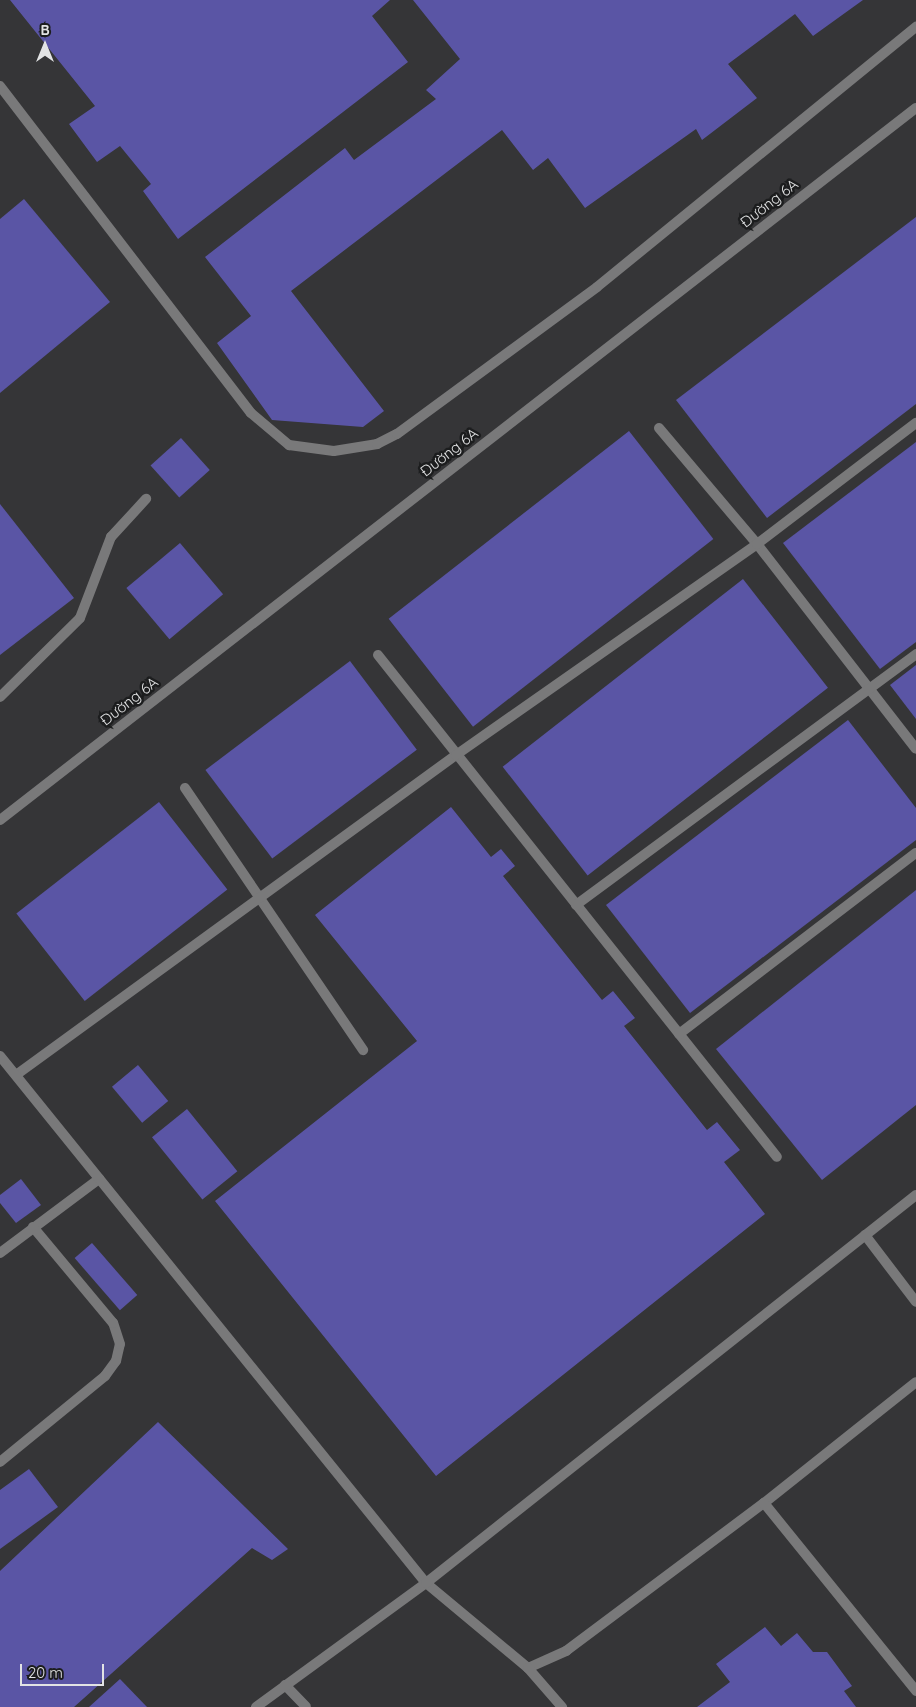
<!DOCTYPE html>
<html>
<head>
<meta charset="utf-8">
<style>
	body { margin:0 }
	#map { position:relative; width:916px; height:1707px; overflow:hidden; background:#353537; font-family:Quicksand,sans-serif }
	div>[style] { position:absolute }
	.building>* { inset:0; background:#5a55a5; transform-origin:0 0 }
	.service>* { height:10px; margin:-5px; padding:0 5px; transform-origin:5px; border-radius:5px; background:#79797a }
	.minor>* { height:10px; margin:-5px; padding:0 5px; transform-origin:5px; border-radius:5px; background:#79797a }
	span { translate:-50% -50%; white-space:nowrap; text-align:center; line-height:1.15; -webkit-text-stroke:5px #1c1d1e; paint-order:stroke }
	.street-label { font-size:15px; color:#e2e3e4 }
	.north { position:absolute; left:20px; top:20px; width:50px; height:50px; -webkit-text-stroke:4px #1c1d1e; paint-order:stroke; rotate:0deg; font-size:14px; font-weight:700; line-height:20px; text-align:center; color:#e2e3e4 }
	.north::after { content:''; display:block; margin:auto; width:18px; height:22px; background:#e2e3e4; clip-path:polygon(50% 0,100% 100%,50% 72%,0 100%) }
	.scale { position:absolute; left:20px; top:1664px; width:84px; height:22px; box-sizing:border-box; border:2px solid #e2e3e4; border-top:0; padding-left:6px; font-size:15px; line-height:18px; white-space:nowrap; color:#e2e3e4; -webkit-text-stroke:4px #1c1d1e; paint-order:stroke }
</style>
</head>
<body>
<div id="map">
	<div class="building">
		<i style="clip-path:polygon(10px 0,390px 0,372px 16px,408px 62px,178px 239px,143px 191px,151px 184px,120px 146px,97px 162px,69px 124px,95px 106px)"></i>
		<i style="clip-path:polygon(413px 0,863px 0,813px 36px,795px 14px,728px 64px,757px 98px,702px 140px,696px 129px,585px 208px,548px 158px,533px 170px,502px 130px,291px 291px,384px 411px,363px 427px,272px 420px,217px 343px,251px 316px,205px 257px,345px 148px,354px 160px,436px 99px,426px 90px,460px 59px)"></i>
		<i style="clip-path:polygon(24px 199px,110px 302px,0 393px,0 219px)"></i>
		<i style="clip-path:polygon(916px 217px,916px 404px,767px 518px,676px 400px)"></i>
		<i style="left:629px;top:431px;width:137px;height:305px;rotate:52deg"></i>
		<i style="left:181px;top:438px;width:43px;height:41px;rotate:48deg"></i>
		<i style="clip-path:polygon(916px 442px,916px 642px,880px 669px,783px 543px)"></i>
		<i style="clip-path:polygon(0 504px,74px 598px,0 655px)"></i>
		<i style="left:180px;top:543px;width:67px;height:70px;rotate:50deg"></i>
		<i style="left:743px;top:579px;width:138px;height:305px;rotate:52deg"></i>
		<i style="left:350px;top:661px;width:111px;height:181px;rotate:53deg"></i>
		<i style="clip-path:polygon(916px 665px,916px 719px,890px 685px)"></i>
		<i style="clip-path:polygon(848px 720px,916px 808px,916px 840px,690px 1013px,606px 905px)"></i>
		<i style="left:159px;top:802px;width:111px;height:181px;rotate:52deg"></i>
		<i style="clip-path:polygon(451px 807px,491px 857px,501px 849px,515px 866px,503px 876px,602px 1000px,613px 991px,635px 1018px,624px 1026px,707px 1130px,717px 1122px,740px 1150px,724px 1162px,765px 1214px,436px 1476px,215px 1201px,417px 1041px,315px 915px)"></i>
		<i style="clip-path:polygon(916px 890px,916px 1105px,822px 1180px,716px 1049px)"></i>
		<i style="left:138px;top:1065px;width:47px;height:34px;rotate:50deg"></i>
		<i style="left:187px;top:1109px;width:80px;height:45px;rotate:51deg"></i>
		<i style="clip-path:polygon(21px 1179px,41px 1205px,16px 1223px,0 1203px,0 1195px)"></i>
		<i style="left:92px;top:1243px;width:69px;height:23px;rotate:49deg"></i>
		<i style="clip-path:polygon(158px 1422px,288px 1549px,272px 1560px,252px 1548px,74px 1707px,0 1707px,0 1571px)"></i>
		<i style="clip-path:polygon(29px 1469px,58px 1507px,0 1549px,0 1490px)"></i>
		<i style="clip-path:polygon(765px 1627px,781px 1646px,797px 1633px,813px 1652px,827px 1652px,852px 1686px,844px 1691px,856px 1707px,697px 1707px,730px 1682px,716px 1664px)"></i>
		<i style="clip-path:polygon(120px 1679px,147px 1707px,89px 1707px)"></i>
	</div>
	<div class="service">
		<i style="left:0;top:86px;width:412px;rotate:52.5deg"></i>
		<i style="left:251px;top:413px;width:50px;rotate:40.1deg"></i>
		<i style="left:289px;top:445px;width:45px;rotate:7.6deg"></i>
		<i style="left:334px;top:451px;width:44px;rotate:-9.2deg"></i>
		<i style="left:377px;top:444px;width:22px;rotate:-27deg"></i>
		<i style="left:397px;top:434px;width:248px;rotate:-36.3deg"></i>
		<i style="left:597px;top:287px;width:412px;rotate:-39.2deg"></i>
		<i style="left:659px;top:428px;width:152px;rotate:49.8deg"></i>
		<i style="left:757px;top:544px;width:259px;rotate:52.2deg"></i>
		<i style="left:378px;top:655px;width:641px;rotate:51.52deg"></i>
		<i style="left:0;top:697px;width:112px;rotate:-44.6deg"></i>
		<i style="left:80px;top:618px;width:87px;rotate:-69.1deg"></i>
		<i style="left:111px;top:537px;width:52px;rotate:-47.4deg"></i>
		<i style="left:185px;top:788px;width:317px;rotate:55.8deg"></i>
		<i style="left:576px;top:905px;width:423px;rotate:-36.4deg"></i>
		<i style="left:679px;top:1034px;width:298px;rotate:-37.4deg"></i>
		<i style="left:16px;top:1075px;width:544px;rotate:-36.03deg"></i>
		<i style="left:456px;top:755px;width:368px;rotate:-35deg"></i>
		<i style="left:757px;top:544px;width:200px;rotate:-37.3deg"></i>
		<i style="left:0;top:1253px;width:124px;rotate:-36.8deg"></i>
		<i style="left:0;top:1462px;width:136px;rotate:-39.3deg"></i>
		<i style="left:105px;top:1376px;width:19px;rotate:-54deg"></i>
		<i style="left:116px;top:1361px;width:17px;rotate:-77deg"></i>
		<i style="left:120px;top:1344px;width:22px;rotate:-108deg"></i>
		<i style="left:113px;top:1323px;width:125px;rotate:-129.8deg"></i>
		<i style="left:285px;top:1685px;width:30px;rotate:46deg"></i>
	</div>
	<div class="minor">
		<i style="left:0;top:820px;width:1160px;rotate:-37.86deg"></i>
		<i style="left:0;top:1056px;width:678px;rotate:51.05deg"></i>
		<i style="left:426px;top:1583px;width:133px;rotate:39.8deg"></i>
		<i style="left:528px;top:1668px;width:42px;rotate:-24.1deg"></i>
		<i style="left:566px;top:1651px;width:247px;rotate:-36.8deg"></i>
		<i style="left:764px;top:1503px;width:194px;rotate:-38.5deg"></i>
		<i style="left:865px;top:1235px;width:84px;rotate:52.7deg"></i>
		<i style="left:764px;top:1503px;width:242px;rotate:51deg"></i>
		<i style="left:528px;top:1668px;width:52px;rotate:48.9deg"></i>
		<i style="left:256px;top:1707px;width:210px;rotate:-36.1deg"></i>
		<i style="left:426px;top:1583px;width:625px;rotate:-38.37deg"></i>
	</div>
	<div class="street-label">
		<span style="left:769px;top:203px;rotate:-38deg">Đường 6A</span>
		<span style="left:449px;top:452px;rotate:-38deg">Đường 6A</span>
		<span style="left:129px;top:701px;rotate:-38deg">Đường 6A</span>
	</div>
	<div class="north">B</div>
	<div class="scale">20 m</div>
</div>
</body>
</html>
